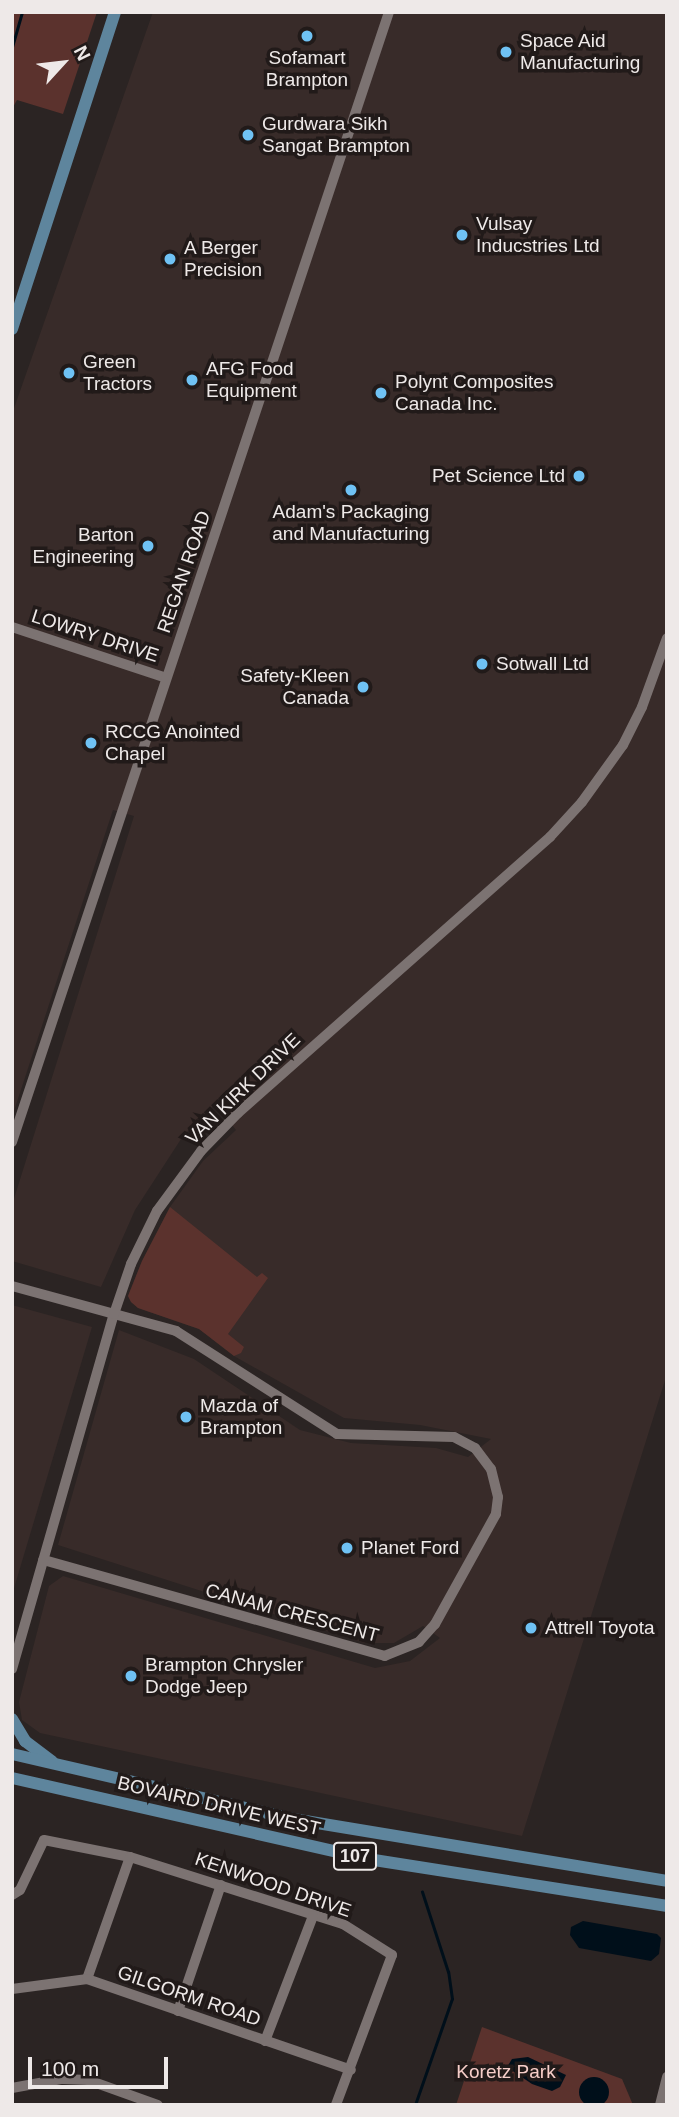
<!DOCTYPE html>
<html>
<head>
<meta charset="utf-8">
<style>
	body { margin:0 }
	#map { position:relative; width:679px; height:2117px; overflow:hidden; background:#2b2423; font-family:Helvetica,sans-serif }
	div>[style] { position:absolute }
	.built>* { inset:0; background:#382b29 }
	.green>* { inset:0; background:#5b322d }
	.water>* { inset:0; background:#000f1a }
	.round { border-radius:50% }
	.stream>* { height:2.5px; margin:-1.25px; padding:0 1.25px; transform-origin:1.25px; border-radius:1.25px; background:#000f1a }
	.minor>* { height:10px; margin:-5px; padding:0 5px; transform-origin:5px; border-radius:5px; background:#7c7372 }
	.major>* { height:12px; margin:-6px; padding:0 6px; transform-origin:6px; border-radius:6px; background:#5e859d }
	.dots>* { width:19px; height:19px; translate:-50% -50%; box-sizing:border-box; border:4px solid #211a19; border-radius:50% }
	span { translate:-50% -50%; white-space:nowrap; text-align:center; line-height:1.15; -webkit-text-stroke:7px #211a19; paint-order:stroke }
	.shield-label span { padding:2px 5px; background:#211a19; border:2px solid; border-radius:5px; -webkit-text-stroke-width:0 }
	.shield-label { font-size:18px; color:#eee9e8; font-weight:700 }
	.poi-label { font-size:19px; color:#eee9e8 }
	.left { translate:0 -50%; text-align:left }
	.right { translate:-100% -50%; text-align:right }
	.street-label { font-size:19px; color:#eee9e8 }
	.park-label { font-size:19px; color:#f6cec9 }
	.frame { position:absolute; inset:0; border:14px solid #eee9e8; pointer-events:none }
	.north { position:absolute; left:28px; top:28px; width:70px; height:70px; -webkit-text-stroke:5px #211a19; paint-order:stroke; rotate:63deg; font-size:19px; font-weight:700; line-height:28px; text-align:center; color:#eee9e8 }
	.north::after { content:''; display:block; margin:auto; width:24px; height:32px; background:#eee9e8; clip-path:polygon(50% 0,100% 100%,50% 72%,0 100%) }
	.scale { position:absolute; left:28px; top:2057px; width:140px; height:32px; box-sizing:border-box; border:4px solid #eee9e8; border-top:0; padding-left:9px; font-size:21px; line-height:24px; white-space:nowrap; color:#eee9e8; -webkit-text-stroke:5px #211a19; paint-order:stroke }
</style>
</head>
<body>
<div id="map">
	<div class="built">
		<i style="clip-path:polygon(153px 12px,667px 12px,667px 1374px,522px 1836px,40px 1733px,22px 1720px,19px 1702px,49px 1586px,63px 1576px,375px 1668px,410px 1661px,440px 1638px,423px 1626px,394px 1643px,364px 1643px,58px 1545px,119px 1330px,194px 1359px,300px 1430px,351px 1443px,436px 1448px,468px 1457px,491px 1439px,420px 1425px,344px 1418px,234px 1356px,199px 1329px,138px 1308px,131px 1302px,128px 1296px,142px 1261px,170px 1207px,203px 1161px,236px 1130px,215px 1104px,183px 1136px,135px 1210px,101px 1287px,12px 1261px,12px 1205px,134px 816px,113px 810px,12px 1117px,12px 414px)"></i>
		<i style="clip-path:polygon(12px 1305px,92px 1327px,12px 1595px)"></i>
	</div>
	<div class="green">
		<i style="clip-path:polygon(12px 12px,97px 12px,63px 114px,17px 100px,12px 109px)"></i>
		<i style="clip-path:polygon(170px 1207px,257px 1277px,262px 1273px,268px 1278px,228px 1334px,244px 1347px,241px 1353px,234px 1356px,199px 1329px,138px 1308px,131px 1302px,128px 1296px,142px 1261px)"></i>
		<i style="clip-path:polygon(482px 2027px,622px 2079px,633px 2105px,456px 2105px)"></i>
	</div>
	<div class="water">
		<i style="clip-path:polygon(583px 1921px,657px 1934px,661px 1938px,659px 1954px,651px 1961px,579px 1948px,570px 1935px,571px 1927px)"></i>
		<i style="clip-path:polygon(528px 2057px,566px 2075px,560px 2087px,552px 2091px,532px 2084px,507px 2067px,512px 2059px)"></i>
		<i class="round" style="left:579px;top:2077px;width:30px;height:30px"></i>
	</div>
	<div class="stream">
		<i style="left:12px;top:47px;width:36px;rotate:-74deg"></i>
		<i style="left:415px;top:2105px;width:112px;rotate:-70.8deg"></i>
		<i style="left:452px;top:1999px;width:27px;rotate:-98deg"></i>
		<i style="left:448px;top:1972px;width:84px;rotate:-108deg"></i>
	</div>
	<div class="minor">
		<i style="left:12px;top:627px;width:162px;rotate:18.3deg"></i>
		<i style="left:12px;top:1142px;width:1191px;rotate:-71.55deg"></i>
		<i style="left:12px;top:1286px;width:170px;rotate:15.3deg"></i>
		<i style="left:176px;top:1331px;width:191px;rotate:32.6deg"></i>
		<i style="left:337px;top:1434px;width:117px;rotate:1.5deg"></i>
		<i style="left:454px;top:1437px;width:24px;rotate:28deg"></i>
		<i style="left:475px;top:1448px;width:26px;rotate:53deg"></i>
		<i style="left:491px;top:1469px;width:29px;rotate:76deg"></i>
		<i style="left:498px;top:1497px;width:17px;rotate:97deg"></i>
		<i style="left:496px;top:1514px;width:126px;rotate:119deg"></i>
		<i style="left:435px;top:1624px;width:24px;rotate:132deg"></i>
		<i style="left:419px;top:1642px;width:37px;rotate:158deg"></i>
		<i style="left:385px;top:1656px;width:355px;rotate:-164.3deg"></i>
		<i style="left:12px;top:1669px;width:369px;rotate:-74deg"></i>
		<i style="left:114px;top:1314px;width:53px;rotate:-71.2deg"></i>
		<i style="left:131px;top:1264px;width:59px;rotate:-63.9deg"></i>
		<i style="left:157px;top:1211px;width:74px;rotate:-53.7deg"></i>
		<i style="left:201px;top:1151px;width:53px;rotate:-45.8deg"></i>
		<i style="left:238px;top:1113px;width:417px;rotate:-41.5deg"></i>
		<i style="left:550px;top:837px;width:47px;rotate:-47.6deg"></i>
		<i style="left:582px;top:802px;width:70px;rotate:-54.3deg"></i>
		<i style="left:623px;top:745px;width:42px;rotate:-63.4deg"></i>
		<i style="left:642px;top:707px;width:73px;rotate:-70.1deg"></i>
		<i style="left:12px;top:1895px;width:9px;rotate:-32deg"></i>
		<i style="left:20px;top:1890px;width:55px;rotate:-64.4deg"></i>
		<i style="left:44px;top:1840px;width:88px;rotate:11.2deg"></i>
		<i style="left:130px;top:1857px;width:223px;rotate:17.5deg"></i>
		<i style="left:343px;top:1924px;width:58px;rotate:32.3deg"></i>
		<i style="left:392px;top:1955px;width:160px;rotate:110.5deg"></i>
		<i style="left:87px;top:1979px;width:129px;rotate:-70.6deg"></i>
		<i style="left:12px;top:1989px;width:76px;rotate:-7.6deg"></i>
		<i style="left:87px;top:1979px;width:279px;rotate:19deg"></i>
		<i style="left:178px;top:2011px;width:133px;rotate:-71.2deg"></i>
		<i style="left:265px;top:2041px;width:134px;rotate:-69deg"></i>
		<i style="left:12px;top:2088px;width:50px;rotate:-10.4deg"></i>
		<i style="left:61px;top:2079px;width:27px;rotate:2deg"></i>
		<i style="left:88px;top:2080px;width:74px;rotate:19.7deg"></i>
		<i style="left:660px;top:2105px;width:29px;rotate:-76deg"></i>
	</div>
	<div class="major">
		<i style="left:12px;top:329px;width:333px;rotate:-72deg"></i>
		<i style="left:12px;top:1719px;width:26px;rotate:59deg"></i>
		<i style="left:25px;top:1741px;width:34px;rotate:37deg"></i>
		<i style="left:12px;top:1754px;width:288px;rotate:13deg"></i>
		<i style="left:293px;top:1819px;width:379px;rotate:9.4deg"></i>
		<i style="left:12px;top:1778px;width:371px;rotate:12.8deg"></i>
		<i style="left:374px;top:1860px;width:297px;rotate:8.9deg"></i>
	</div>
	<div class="dots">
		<i style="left:307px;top:36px;background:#6fc2f4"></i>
		<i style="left:506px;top:52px;background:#6fc2f4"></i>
		<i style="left:248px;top:135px;background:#6fc2f4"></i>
		<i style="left:462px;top:235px;background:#6fc2f4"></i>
		<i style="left:170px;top:259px;background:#6fc2f4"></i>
		<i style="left:69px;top:373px;background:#6fc2f4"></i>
		<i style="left:192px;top:380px;background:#6fc2f4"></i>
		<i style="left:381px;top:393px;background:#6fc2f4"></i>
		<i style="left:579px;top:476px;background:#6fc2f4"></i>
		<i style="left:351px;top:490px;background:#6fc2f4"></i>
		<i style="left:148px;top:546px;background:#6fc2f4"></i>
		<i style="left:482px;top:664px;background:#6fc2f4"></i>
		<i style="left:363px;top:687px;background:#6fc2f4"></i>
		<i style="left:91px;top:743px;background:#6fc2f4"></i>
		<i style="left:186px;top:1417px;background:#6fc2f4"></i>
		<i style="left:347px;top:1548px;background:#6fc2f4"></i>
		<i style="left:531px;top:1628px;background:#6fc2f4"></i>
		<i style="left:131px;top:1676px;background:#6fc2f4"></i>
	</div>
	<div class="shield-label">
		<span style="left:355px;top:1856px">107</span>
	</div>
	<div class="poi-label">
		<span class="left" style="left:520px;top:52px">Space Aid<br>Manufacturing</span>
		<span style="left:307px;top:69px">Sofamart<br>Brampton</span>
		<span class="left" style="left:262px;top:135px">Gurdwara Sikh<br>Sangat Brampton</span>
		<span class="left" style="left:476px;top:235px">Vulsay<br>Inducstries Ltd</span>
		<span class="left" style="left:184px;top:259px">A Berger<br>Precision</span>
		<span class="left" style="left:83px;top:373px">Green<br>Tractors</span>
		<span class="left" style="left:206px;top:380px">AFG Food<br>Equipment</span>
		<span class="left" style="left:395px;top:393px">Polynt Composites<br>Canada Inc.</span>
		<span class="right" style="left:565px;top:476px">Pet Science Ltd</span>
		<span style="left:351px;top:523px">Adam's Packaging<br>and Manufacturing</span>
		<span class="right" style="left:134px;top:546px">Barton<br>Engineering</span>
		<span class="left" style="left:496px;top:664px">Sotwall Ltd</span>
		<span class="right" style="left:349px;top:687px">Safety-Kleen<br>Canada</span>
		<span class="left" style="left:105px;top:743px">RCCG Anointed<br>Chapel</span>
		<span class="left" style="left:200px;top:1417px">Mazda of<br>Brampton</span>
		<span class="left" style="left:361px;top:1548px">Planet Ford</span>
		<span class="left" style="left:545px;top:1628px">Attrell Toyota</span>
		<span class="left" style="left:145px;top:1676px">Brampton Chrysler<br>Dodge Jeep</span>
	</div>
	<div class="street-label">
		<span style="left:184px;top:572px;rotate:-71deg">REGAN ROAD</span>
		<span style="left:95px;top:636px;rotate:18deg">LOWRY DRIVE</span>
		<span style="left:243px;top:1089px;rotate:-44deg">VAN KIRK DRIVE</span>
		<span style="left:292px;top:1613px;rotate:15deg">CANAM CRESCENT</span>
		<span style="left:219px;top:1806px;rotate:13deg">BOVAIRD DRIVE WEST</span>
		<span style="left:273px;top:1885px;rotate:19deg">KENWOOD DRIVE</span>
		<span style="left:189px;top:1996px;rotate:19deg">GILGORM ROAD</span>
	</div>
	<div class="park-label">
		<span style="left:506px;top:2072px">Koretz Park</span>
	</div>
	<div class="frame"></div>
	<div class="north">N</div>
	<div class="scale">100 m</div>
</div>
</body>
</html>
